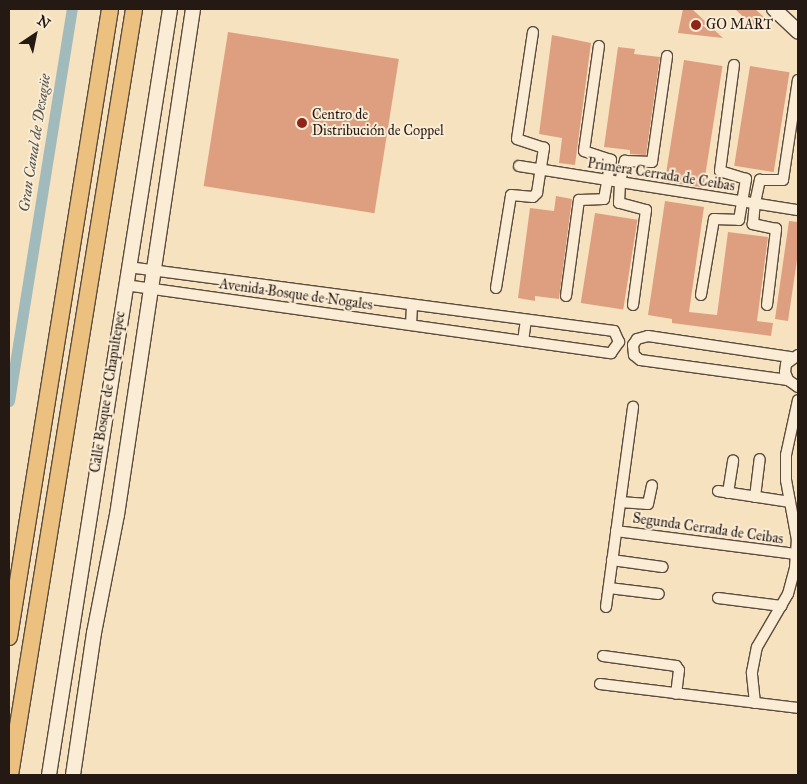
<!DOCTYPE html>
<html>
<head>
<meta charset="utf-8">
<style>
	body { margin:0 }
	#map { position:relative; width:807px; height:784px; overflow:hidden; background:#f7e2bf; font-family:"IM FELL Great Primer",serif }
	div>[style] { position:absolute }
	.canal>* { height:11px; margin:-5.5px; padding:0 5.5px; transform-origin:5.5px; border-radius:5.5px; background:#a1bbbc }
	.building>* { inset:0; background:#de9f81; transform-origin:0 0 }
	.roads { filter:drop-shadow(1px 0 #5a4b3e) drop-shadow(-1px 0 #5a4b3e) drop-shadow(0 1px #5a4b3e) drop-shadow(0 -1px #5a4b3e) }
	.minor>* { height:10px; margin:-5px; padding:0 5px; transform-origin:5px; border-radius:5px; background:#faecd5 }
	.secondary>* { height:14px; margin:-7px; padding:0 7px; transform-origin:7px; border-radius:7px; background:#faecd5 }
	.trunk>* { height:16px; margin:-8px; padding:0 8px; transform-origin:8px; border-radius:8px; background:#ecc180 }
	.dots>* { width:14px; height:14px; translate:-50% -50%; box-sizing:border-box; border:2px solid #faecd5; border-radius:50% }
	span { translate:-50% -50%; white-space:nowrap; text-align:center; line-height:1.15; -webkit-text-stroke:4px #faecd5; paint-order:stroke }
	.poi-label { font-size:14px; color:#251913 }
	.left { translate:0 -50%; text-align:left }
	.street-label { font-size:14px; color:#251913 }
	.water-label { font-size:15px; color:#50524e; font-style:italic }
	.frame { position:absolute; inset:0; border:10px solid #251913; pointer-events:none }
	.north { position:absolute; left:10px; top:10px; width:50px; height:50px; -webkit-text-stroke:4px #faecd5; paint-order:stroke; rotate:34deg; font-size:14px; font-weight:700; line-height:20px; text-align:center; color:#251913 }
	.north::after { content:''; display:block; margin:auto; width:18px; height:22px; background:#251913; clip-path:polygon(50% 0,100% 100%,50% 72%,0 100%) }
</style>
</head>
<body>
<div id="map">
	<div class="canal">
		<i style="left:9px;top:401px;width:397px;rotate:-80.9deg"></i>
	</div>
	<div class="building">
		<i style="clip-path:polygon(683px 9px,692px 9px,723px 38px,678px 33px)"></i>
		<i style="clip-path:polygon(735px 9px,755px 9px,764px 17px,754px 27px)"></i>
		<i style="left:228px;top:32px;width:173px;height:156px;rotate:9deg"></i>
		<i style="clip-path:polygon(552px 35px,591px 43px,575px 165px,559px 163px,562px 138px,539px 134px)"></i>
		<i style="clip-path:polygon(618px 47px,635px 49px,634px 54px,660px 57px,646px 155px,630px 154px,630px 150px,604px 147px)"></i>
		<i style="left:684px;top:60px;width:39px;height:123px;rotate:9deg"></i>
		<i style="left:750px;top:66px;width:40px;height:101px;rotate:9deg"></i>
		<i style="clip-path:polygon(556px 196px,572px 199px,559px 299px,535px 296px,535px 301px,518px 298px,530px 208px,554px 211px)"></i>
		<i style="clip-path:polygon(665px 201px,704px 207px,689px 312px,717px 315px,728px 232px,768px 237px,757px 321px,773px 323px,771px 336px,672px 323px,672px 319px,648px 315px)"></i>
		<i style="left:595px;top:213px;width:43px;height:91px;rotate:9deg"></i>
		<i style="clip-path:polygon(789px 221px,798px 222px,798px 253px,788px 321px,775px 319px)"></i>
	</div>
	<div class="roads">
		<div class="minor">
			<i style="left:519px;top:166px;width:282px;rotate:9deg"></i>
			<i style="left:125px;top:285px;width:491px;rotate:8deg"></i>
			<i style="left:611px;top:353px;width:14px;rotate:-54deg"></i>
			<i style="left:619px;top:342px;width:12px;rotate:-114deg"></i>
			<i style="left:614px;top:331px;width:490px;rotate:-172.5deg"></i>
			<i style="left:496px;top:288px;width:94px;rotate:-80.8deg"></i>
			<i style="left:511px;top:195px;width:22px;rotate:5deg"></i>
			<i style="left:533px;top:197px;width:6px;rotate:-45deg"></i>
			<i style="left:537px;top:193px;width:46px;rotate:-81.2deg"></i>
			<i style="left:544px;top:148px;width:28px;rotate:-162deg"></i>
			<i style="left:517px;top:139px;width:108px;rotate:-81.5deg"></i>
			<i style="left:701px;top:295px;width:77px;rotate:-80.3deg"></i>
			<i style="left:714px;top:219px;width:25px;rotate:2deg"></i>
			<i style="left:739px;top:220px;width:42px;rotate:-80.3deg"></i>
			<i style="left:746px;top:179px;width:27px;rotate:-163deg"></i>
			<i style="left:720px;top:171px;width:107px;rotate:-82.5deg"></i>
			<i style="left:566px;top:296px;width:97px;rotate:-82.3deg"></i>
			<i style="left:579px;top:200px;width:25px;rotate:-2deg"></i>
			<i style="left:604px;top:199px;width:40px;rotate:-80deg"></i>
			<i style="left:611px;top:160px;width:28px;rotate:-162deg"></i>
			<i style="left:584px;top:151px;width:106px;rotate:-81.9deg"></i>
			<i style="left:633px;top:305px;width:96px;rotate:-82.2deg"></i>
			<i style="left:646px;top:210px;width:28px;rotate:-165deg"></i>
			<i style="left:619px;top:203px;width:21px;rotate:-87deg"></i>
			<i style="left:620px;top:182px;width:22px;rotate:-77deg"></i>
			<i style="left:625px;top:161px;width:27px;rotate:2deg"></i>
			<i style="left:652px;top:162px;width:107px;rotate:-81.9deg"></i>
			<i style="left:767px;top:305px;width:77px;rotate:-83.2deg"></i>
			<i style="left:776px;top:229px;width:24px;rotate:-168deg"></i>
			<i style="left:753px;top:224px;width:21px;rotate:-85deg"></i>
			<i style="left:755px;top:203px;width:24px;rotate:-78deg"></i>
			<i style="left:760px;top:180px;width:23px"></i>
			<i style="left:783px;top:180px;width:101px;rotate:-81.5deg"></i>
			<i style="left:411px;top:325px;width:20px;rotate:-87deg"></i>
			<i style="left:523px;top:341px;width:21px;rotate:-82deg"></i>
			<i style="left:798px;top:355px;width:15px;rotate:143deg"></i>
			<i style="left:786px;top:364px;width:8px;rotate:97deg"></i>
			<i style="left:785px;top:372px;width:9px;rotate:69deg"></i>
			<i style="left:788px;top:380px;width:12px;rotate:35deg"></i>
			<i style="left:788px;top:380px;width:149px;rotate:-172.3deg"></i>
			<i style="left:640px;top:360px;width:8px;rotate:-140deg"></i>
			<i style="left:634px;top:355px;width:10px;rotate:-96deg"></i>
			<i style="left:633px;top:345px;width:7px;rotate:-56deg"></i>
			<i style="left:637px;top:339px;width:11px;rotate:-15deg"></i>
			<i style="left:648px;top:336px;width:145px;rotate:8.4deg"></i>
			<i style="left:718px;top:491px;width:73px;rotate:8.7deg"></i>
			<i style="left:728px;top:493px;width:33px;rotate:-81deg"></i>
			<i style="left:755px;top:497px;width:38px;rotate:-83deg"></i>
			<i style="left:620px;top:502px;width:28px;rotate:4deg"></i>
			<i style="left:648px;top:504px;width:19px;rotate:-78deg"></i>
			<i style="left:616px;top:531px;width:181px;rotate:7.3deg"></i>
			<i style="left:612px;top:560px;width:51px;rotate:7.8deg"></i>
			<i style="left:609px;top:588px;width:50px;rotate:6.8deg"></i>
			<i style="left:718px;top:598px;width:64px;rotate:7.2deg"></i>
			<i style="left:606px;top:607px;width:202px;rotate:-82.3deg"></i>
			<i style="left:603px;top:656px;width:74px;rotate:7.8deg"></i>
			<i style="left:676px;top:666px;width:5px;rotate:53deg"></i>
			<i style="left:679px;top:670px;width:24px;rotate:97deg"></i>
			<i style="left:600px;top:684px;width:199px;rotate:6.9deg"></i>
			<i style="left:755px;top:703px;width:31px;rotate:-96deg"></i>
			<i style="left:752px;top:672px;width:25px;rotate:-79deg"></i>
			<i style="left:757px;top:647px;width:61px;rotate:-59.7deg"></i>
			<i style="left:788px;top:594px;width:28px;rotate:-75deg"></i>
			<i style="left:795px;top:567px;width:27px;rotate:-86deg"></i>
			<i style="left:797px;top:540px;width:61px;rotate:-100.4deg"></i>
			<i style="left:786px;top:480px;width:25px;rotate:-90deg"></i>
			<i style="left:786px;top:455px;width:56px;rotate:-77.7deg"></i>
		</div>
		<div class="secondary">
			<i style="left:774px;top:9px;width:33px;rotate:43deg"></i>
			<i style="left:49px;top:775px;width:775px;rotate:-81.02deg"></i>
			<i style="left:73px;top:775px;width:144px;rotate:-81.6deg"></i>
			<i style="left:94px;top:633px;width:120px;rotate:-79deg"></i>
			<i style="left:117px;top:515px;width:512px;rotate:-81.46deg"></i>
		</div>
		<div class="trunk">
			<i style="left:9px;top:637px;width:636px;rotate:-80.86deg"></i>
			<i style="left:10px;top:775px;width:776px;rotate:-80.8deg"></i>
		</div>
	</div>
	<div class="dots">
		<i style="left:696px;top:25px;background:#8f2418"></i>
		<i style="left:302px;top:123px;background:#8f2418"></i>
	</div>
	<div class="poi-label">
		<span class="left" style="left:706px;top:25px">GO MART</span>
		<span class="left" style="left:312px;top:123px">Centro de<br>Distribución de Coppel</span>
	</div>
	<div class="street-label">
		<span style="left:661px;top:175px;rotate:9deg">Primera Cerrada de Ceibas</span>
		<span style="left:296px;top:295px;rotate:8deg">Avenida Bosque de Nogales</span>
		<span style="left:108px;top:392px;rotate:-81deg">Calle Bosque de Chapultepec</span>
		<span style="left:708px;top:529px;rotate:8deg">Segunda Cerrada de Ceibas</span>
	</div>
	<div class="water-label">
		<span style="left:35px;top:143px;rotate:-81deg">Gran Canal de Desagüe</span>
	</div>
	<div class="frame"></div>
	<div class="north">N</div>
</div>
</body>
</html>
